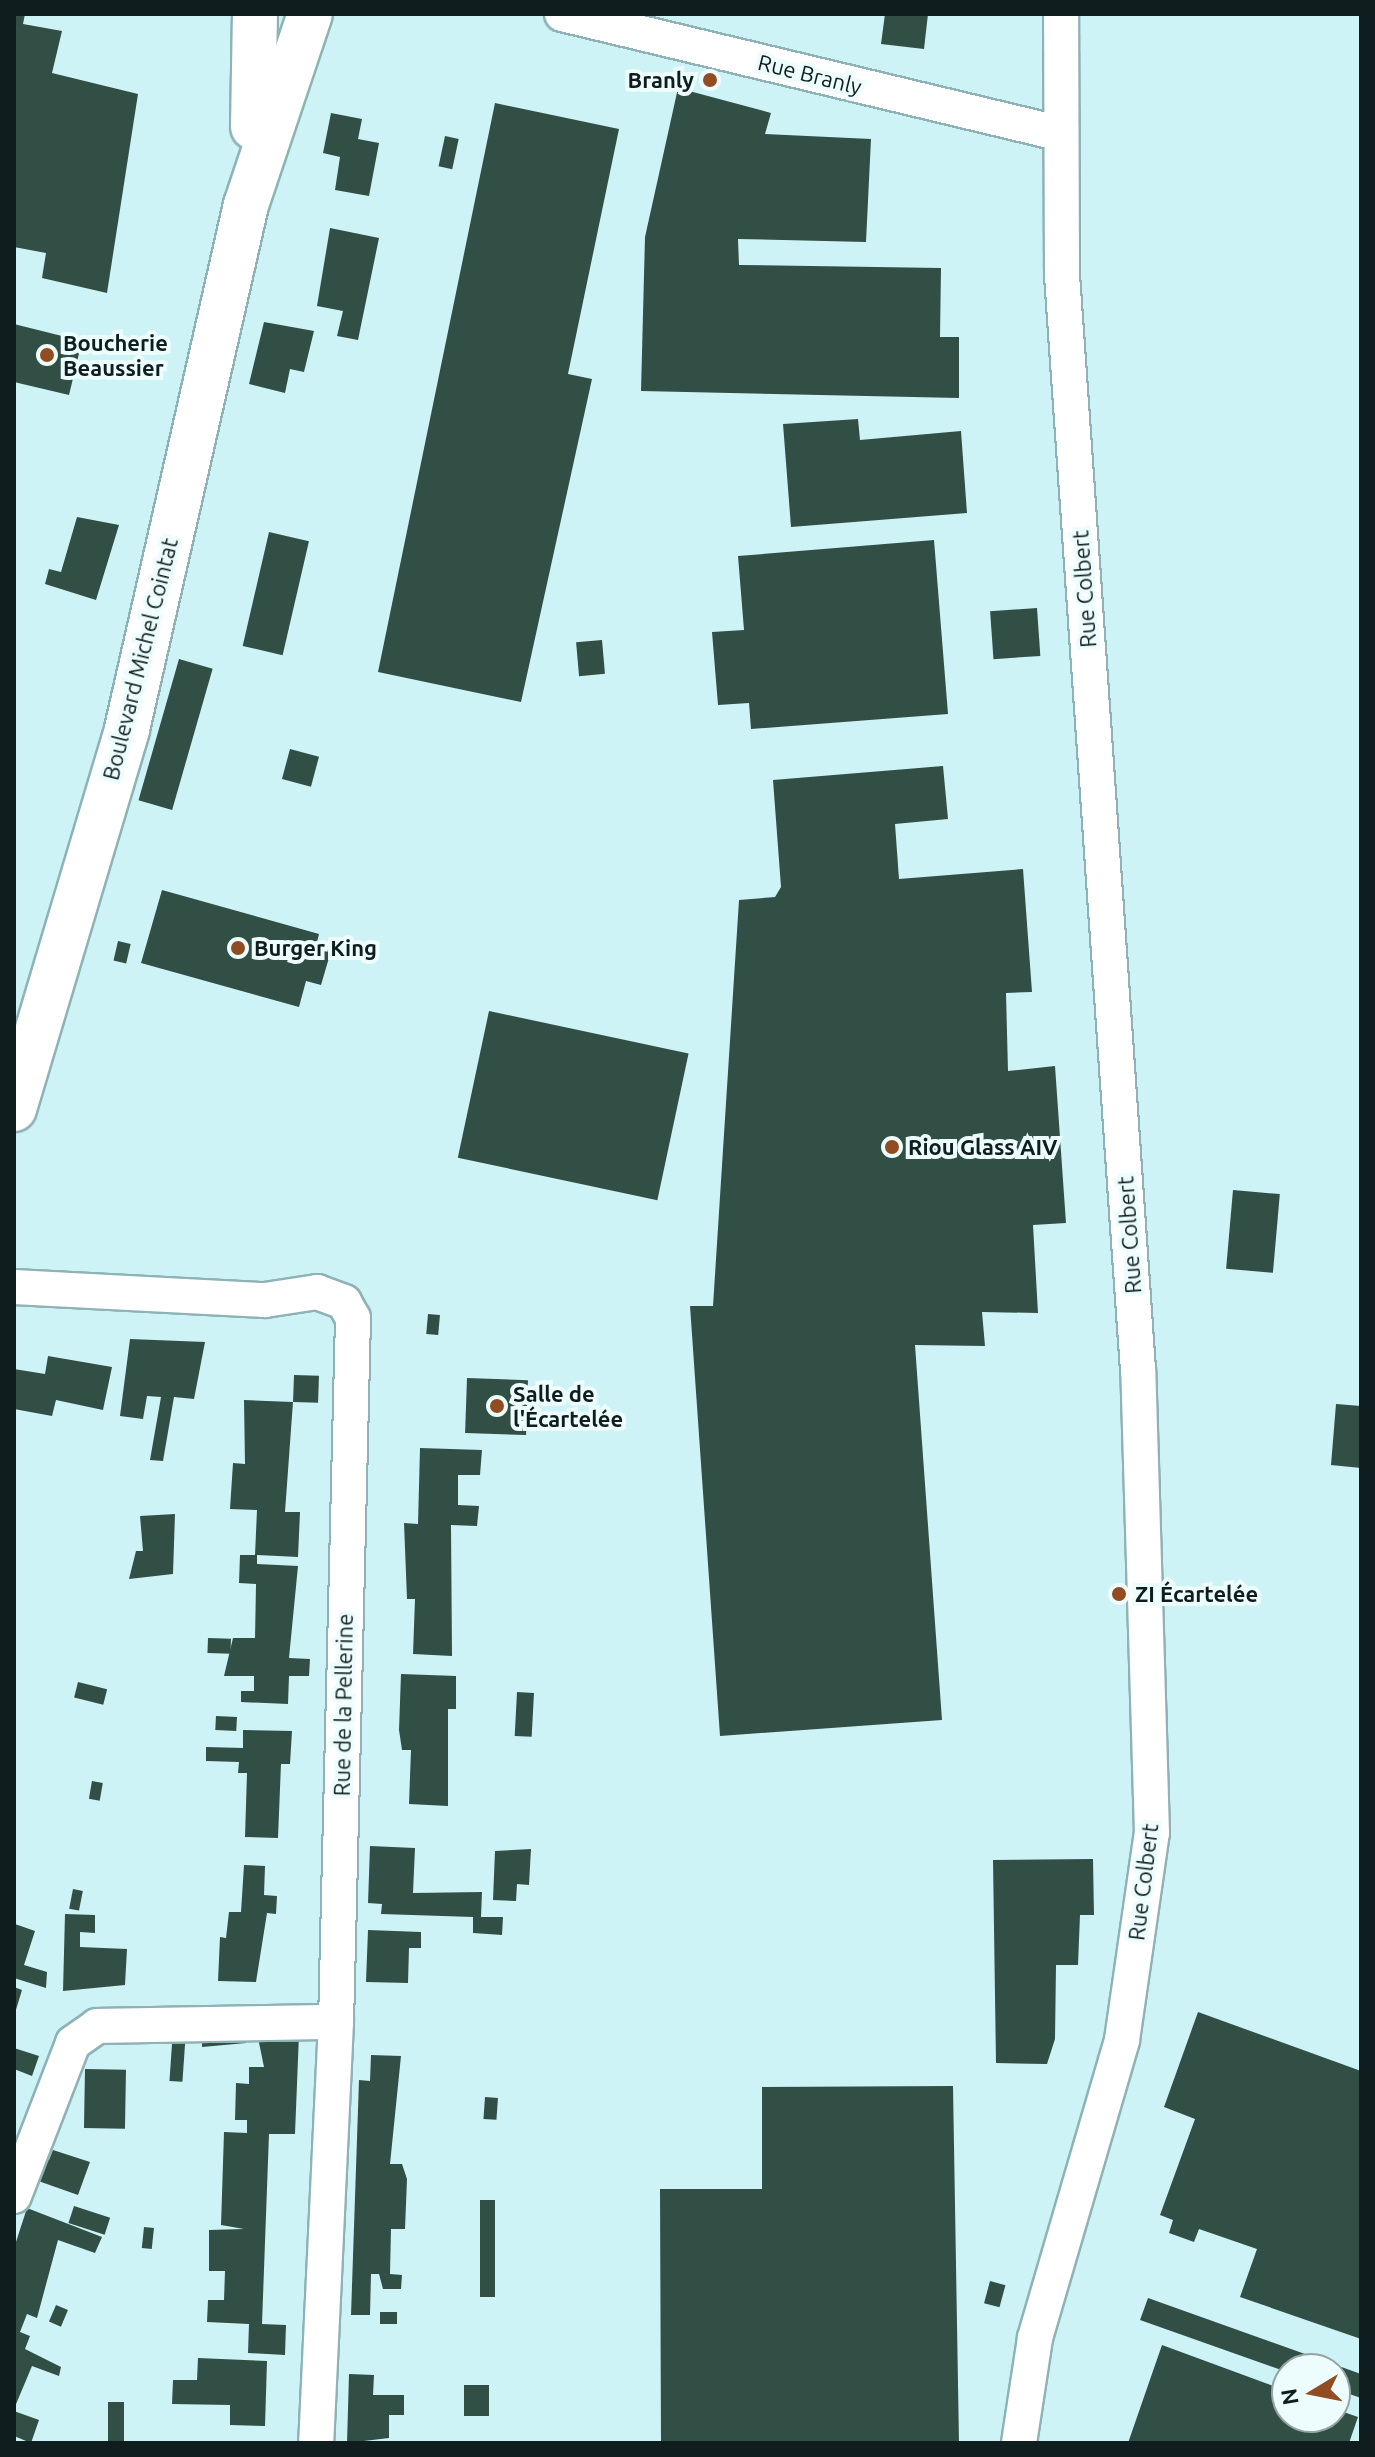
<!DOCTYPE html>
<html>
<head>
<meta charset="utf-8">
<style>
	body { margin:0 }
	#map { position:relative; width:1375px; height:2457px; overflow:hidden; background:#cef3f6; font-family:Ubuntu,sans-serif }
	div>[style] { position:absolute }
	.building>* { inset:0; background:#324f45; transform-origin:0 0 }
	.roads { filter:drop-shadow(2px 0 #8eb2b5) drop-shadow(-2px 0 #8eb2b5) drop-shadow(0 2px #8eb2b5) drop-shadow(0 -2px #8eb2b5) }
	.minor>* { height:34px; margin:-17px; padding:0 17px; transform-origin:17px; border-radius:17px; background:#fff }
	.major>* { height:44px; margin:-22px; padding:0 22px; transform-origin:22px; border-radius:22px; background:#fff }
	.dots>* { width:22px; height:22px; translate:-50% -50%; box-sizing:border-box; border:4px solid #edfcfd; border-radius:50% }
	span { translate:-50% -50%; white-space:nowrap; text-align:center; line-height:1.15; -webkit-text-stroke:8px #edfcfd; paint-order:stroke }
	.street-label { font-size:22px; color:#0f1d1e }
	.poi-label { font-size:22px; color:#0f1d1e; font-weight:700 }
	.right { translate:-100% -50%; text-align:right }
	.left { translate:0 -50%; text-align:left }
	.frame { position:absolute; inset:0; border:16px solid #0f1d1e; pointer-events:none }
	.north { position:absolute; left:1271px; top:2353px; width:80px; height:80px; box-sizing:border-box; background:#edfcfd; border:2px solid #94a3a4; border-radius:50%; rotate:260deg; font-size:22px; font-weight:700; line-height:32px; text-align:center; color:#0f1d1e }
	.north::after { content:''; display:block; margin:auto; width:28px; height:36px; background:#914d21; clip-path:polygon(50% 0,100% 100%,50% 72%,0 100%) }
</style>
</head>
<body>
<div id="map">
	<div class="building">
		<i style="clip-path:polygon(14px 14px,25px 14px,23px 24px,62px 31px,52px 73px,138px 94px,107px 293px,42px 278px,46px 253px,14px 247px)"></i>
		<i style="clip-path:polygon(885px 14px,928px 14px,924px 49px,881px 44px)"></i>
		<i style="clip-path:polygon(678px 88px,771px 113px,765px 134px,871px 139px,866px 242px,738px 239px,739px 265px,941px 268px,940px 337px,959px 337px,959px 398px,641px 391px,645px 237px)"></i>
		<i style="clip-path:polygon(495px 103px,619px 129px,568px 374px,592px 379px,521px 702px,378px 672px)"></i>
		<i style="clip-path:polygon(331px 113px,362px 119px,358px 139px,379px 143px,369px 196px,335px 190px,340px 157px,323px 153px)"></i>
		<i style="left:445px;top:136px;width:14px;height:31px;rotate:12deg"></i>
		<i style="clip-path:polygon(330px 228px,379px 238px,358px 340px,337px 336px,343px 311px,317px 306px)"></i>
		<i style="clip-path:polygon(264px 322px,314px 331px,304px 372px,290px 369px,285px 393px,249px 384px)"></i>
		<i style="clip-path:polygon(14px 324px,82px 341px,69px 395px,14px 382px)"></i>
		<i style="clip-path:polygon(858px 419px,860px 440px,961px 431px,967px 513px,791px 527px,783px 424px)"></i>
		<i style="clip-path:polygon(77px 517px,119px 525px,96px 600px,45px 584px,49px 569px,61px 572px)"></i>
		<i style="left:269px;top:532px;width:41px;height:117px;rotate:13deg"></i>
		<i style="clip-path:polygon(934px 540px,948px 714px,751px 729px,749px 703px,718px 705px,712px 632px,744px 630px,738px 556px)"></i>
		<i style="left:1037px;top:608px;width:48px;height:47px;rotate:86deg"></i>
		<i style="left:602px;top:640px;width:34px;height:26px;rotate:85deg"></i>
		<i style="left:179px;top:659px;width:35px;height:147px;rotate:16deg"></i>
		<i style="left:290px;top:749px;width:30px;height:31px;rotate:15deg"></i>
		<i style="clip-path:polygon(943px 766px,948px 819px,895px 824px,899px 879px,1023px 869px,1032px 992px,1006px 993px,1008px 1071px,1055px 1066px,1066px 1223px,1033px 1225px,1038px 1313px,982px 1312px,985px 1346px,915px 1345px,942px 1720px,720px 1736px,690px 1306px,713px 1306px,739px 900px,775px 897px,781px 887px,773px 780px)"></i>
		<i style="clip-path:polygon(162px 890px,319px 934px,316px 946px,331px 951px,321px 985px,306px 981px,299px 1007px,141px 963px)"></i>
		<i style="left:118px;top:941px;width:13px;height:20px;rotate:13deg"></i>
		<i style="left:489px;top:1011px;width:204px;height:150px;rotate:12deg"></i>
		<i style="left:1233px;top:1190px;width:47px;height:79px;rotate:5deg"></i>
		<i style="left:428px;top:1314px;width:12px;height:20px;rotate:5deg"></i>
		<i style="clip-path:polygon(130px 1339px,205px 1342px,194px 1399px,174px 1397px,163px 1461px,150px 1460px,161px 1397px,147px 1396px,143px 1419px,120px 1416px)"></i>
		<i style="clip-path:polygon(48px 1356px,112px 1367px,103px 1410px,56px 1400px,52px 1416px,14px 1409px,14px 1369px,45px 1374px)"></i>
		<i style="left:294px;top:1375px;width:25px;height:27px;rotate:2deg"></i>
		<i style="left:467px;top:1378px;width:61px;height:55px;rotate:2deg"></i>
		<i style="clip-path:polygon(244px 1400px,293px 1402px,285px 1512px,300px 1512px,298px 1557px,257px 1555px,257px 1564px,298px 1566px,289px 1658px,310px 1659px,309px 1676px,289px 1676px,288px 1704px,241px 1702px,241px 1691px,254px 1691px,254px 1676px,224px 1676px,233px 1638px,255px 1638px,256px 1584px,239px 1583px,240px 1555px,255px 1555px,257px 1510px,230px 1509px,233px 1463px,245px 1464px)"></i>
		<i style="clip-path:polygon(1336px 1404px,1361px 1406px,1361px 1468px,1331px 1465px)"></i>
		<i style="clip-path:polygon(420px 1448px,482px 1450px,480px 1475px,458px 1475px,458px 1505px,479px 1506px,477px 1526px,451px 1525px,452px 1656px,413px 1654px,415px 1599px,407px 1599px,404px 1523px,418px 1524px)"></i>
		<i style="clip-path:polygon(175px 1514px,173px 1574px,129px 1579px,136px 1551px,143px 1551px,140px 1516px)"></i>
		<i style="left:208px;top:1638px;width:23px;height:15px;rotate:2deg"></i>
		<i style="clip-path:polygon(401px 1674px,456px 1676px,456px 1709px,448px 1709px,448px 1806px,409px 1804px,411px 1750px,402px 1750px,399px 1730px)"></i>
		<i style="left:78px;top:1682px;width:30px;height:16px;rotate:14deg"></i>
		<i style="left:517px;top:1692px;width:17px;height:44px;rotate:3deg"></i>
		<i style="left:216px;top:1716px;width:21px;height:14px;rotate:3deg"></i>
		<i style="clip-path:polygon(243px 1730px,292px 1731px,290px 1764px,281px 1764px,278px 1838px,245px 1837px,247px 1773px,238px 1773px,239px 1762px,206px 1761px,206px 1747px,243px 1748px)"></i>
		<i style="left:92px;top:1781px;width:11px;height:18px;rotate:10deg"></i>
		<i style="clip-path:polygon(370px 1846px,415px 1848px,413px 1893px,482px 1892px,481px 1917px,503px 1917px,502px 1935px,473px 1933px,473px 1917px,381px 1914px,382px 1904px,368px 1903px)"></i>
		<i style="clip-path:polygon(531px 1849px,529px 1885px,517px 1884px,516px 1901px,493px 1900px,495px 1851px)"></i>
		<i style="clip-path:polygon(1093px 1859px,1094px 1915px,1080px 1915px,1078px 1965px,1056px 1965px,1055px 2039px,1047px 2064px,996px 2063px,993px 1860px)"></i>
		<i style="clip-path:polygon(244px 1865px,265px 1866px,264px 1895px,277px 1896px,276px 1914px,267px 1913px,256px 1982px,218px 1981px,220px 1937px,226px 1938px,229px 1912px,241px 1912px)"></i>
		<i style="left:73px;top:1889px;width:10px;height:20px;rotate:11deg"></i>
		<i style="clip-path:polygon(65px 1914px,95px 1915px,95px 1933px,80px 1932px,80px 1947px,127px 1949px,125px 1985px,63px 1991px)"></i>
		<i style="clip-path:polygon(15px 1924px,35px 1931px,24px 1965px,47px 1972px,46px 1988px,14px 1978px)"></i>
		<i style="clip-path:polygon(368px 1930px,421px 1932px,421px 1948px,409px 1948px,408px 1983px,366px 1982px)"></i>
		<i style="clip-path:polygon(14px 1987px,22px 1990px,15px 2013px,14px 2013px)"></i>
		<i style="clip-path:polygon(1198px 2012px,1361px 2071px,1361px 2339px,1240px 2297px,1257px 2249px,1199px 2229px,1194px 2242px,1169px 2233px,1173px 2220px,1160px 2215px,1195px 2119px,1164px 2107px)"></i>
		<i style="left:173px;top:2030px;width:13px;height:51px;rotate:4deg"></i>
		<i style="clip-path:polygon(202px 2033px,245px 2033px,246px 2043px,202px 2047px)"></i>
		<i style="clip-path:polygon(257px 2033px,299px 2034px,295px 2134px,269px 2134px,262px 2324px,286px 2325px,285px 2355px,248px 2353px,249px 2324px,207px 2322px,208px 2300px,224px 2300px,225px 2271px,209px 2271px,209px 2230px,244px 2229px,221px 2225px,224px 2132px,247px 2133px,247px 2120px,235px 2120px,236px 2083px,249px 2084px,249px 2067px,264px 2067px)"></i>
		<i style="clip-path:polygon(14px 2048px,39px 2056px,32px 2076px,14px 2069px)"></i>
		<i style="clip-path:polygon(371px 2055px,401px 2056px,390px 2164px,402px 2164px,407px 2179px,405px 2229px,391px 2229px,390px 2274px,402px 2275px,401px 2289px,383px 2289px,379px 2274px,371px 2274px,370px 2315px,351px 2315px,359px 2080px,370px 2081px)"></i>
		<i style="left:85px;top:2069px;width:41px;height:59px;rotate:1deg"></i>
		<i style="clip-path:polygon(953px 2086px,959px 2443px,661px 2443px,660px 2189px,762px 2189px,762px 2087px)"></i>
		<i style="left:485px;top:2097px;width:13px;height:22px;rotate:4deg"></i>
		<i style="clip-path:polygon(53px 2150px,90px 2162px,78px 2195px,27px 2177px,36px 2155px,49px 2160px)"></i>
		<i style="left:480px;top:2200px;width:15px;height:97px"></i>
		<i style="left:74px;top:2206px;width:38px;height:18px;rotate:18deg"></i>
		<i style="clip-path:polygon(27px 2208px,102px 2237px,95px 2253px,58px 2240px,37px 2318px,27px 2314px,20px 2332px,30px 2336px,25px 2349px,61px 2367px,59px 2376px,32px 2366px,14px 2409px,14px 2248px)"></i>
		<i style="left:144px;top:2227px;width:10px;height:21px;rotate:6deg"></i>
		<i style="left:990px;top:2281px;width:16px;height:23px;rotate:15deg"></i>
		<i style="clip-path:polygon(1148px 2298px,1361px 2374px,1361px 2398px,1335px 2389px,1335px 2369px,1287px 2372px,1140px 2320px)"></i>
		<i style="left:56px;top:2305px;width:13px;height:18px;rotate:23deg"></i>
		<i style="left:380px;top:2312px;width:17px;height:12px"></i>
		<i style="clip-path:polygon(1162px 2345px,1287px 2391px,1287px 2417px,1335px 2417px,1335px 2409px,1358px 2417px,1349px 2443px,1128px 2443px)"></i>
		<i style="clip-path:polygon(198px 2358px,267px 2361px,265px 2426px,230px 2425px,230px 2405px,172px 2404px,173px 2380px,197px 2380px)"></i>
		<i style="clip-path:polygon(349px 2374px,374px 2375px,373px 2395px,404px 2395px,404px 2415px,389px 2415px,389px 2438px,347px 2443px)"></i>
		<i style="left:464px;top:2385px;width:25px;height:31px"></i>
		<i style="left:108px;top:2402px;width:16px;height:40px"></i>
		<i style="clip-path:polygon(14px 2411px,39px 2420px,31px 2443px,14px 2436px)"></i>
	</div>
	<div class="roads">
		<div class="minor">
			<i style="left:562px;top:14px;width:510px;rotate:13.49deg"></i>
			<i style="left:14px;top:1287px;width:251px;rotate:3deg"></i>
			<i style="left:265px;top:1300px;width:53px;rotate:-8.7deg"></i>
			<i style="left:317px;top:1292px;width:29px;rotate:20deg"></i>
			<i style="left:344px;top:1302px;width:18px;rotate:61deg"></i>
			<i style="left:353px;top:1318px;width:704px;rotate:91.38deg"></i>
			<i style="left:336px;top:2022px;width:421px;rotate:92.7deg"></i>
			<i style="left:14px;top:2196px;width:164px;rotate:-68.9deg"></i>
			<i style="left:73px;top:2043px;width:29px;rotate:-35deg"></i>
			<i style="left:97px;top:2026px;width:239px;rotate:-1deg"></i>
			<i style="left:1019px;top:2443px;width:106px;rotate:-81.3deg"></i>
			<i style="left:1035px;top:2338px;width:310px;rotate:-73.7deg"></i>
			<i style="left:1122px;top:2040px;width:209px;rotate:-81.8deg"></i>
			<i style="left:1152px;top:1833px;width:463px;rotate:-91.7deg"></i>
			<i style="left:1138px;top:1370px;width:1098px;rotate:-93.97deg"></i>
			<i style="left:1062px;top:275px;width:261px;rotate:-90.2deg"></i>
		</div>
		<div class="major">
			<i style="left:253px;top:127px;width:113px;rotate:-89deg"></i>
			<i style="left:14px;top:1109px;width:396px;rotate:-73.4deg"></i>
			<i style="left:127px;top:729px;width:537px;rotate:-77.21deg"></i>
			<i style="left:246px;top:205px;width:201px;rotate:-71.5deg"></i>
		</div>
	</div>
	<div class="dots">
		<i style="left:710px;top:80px;background:#914d21"></i>
		<i style="left:47px;top:355px;background:#914d21"></i>
		<i style="left:238px;top:948px;background:#914d21"></i>
		<i style="left:892px;top:1147px;background:#914d21"></i>
		<i style="left:497px;top:1406px;background:#914d21"></i>
		<i style="left:1119px;top:1594px;background:#914d21"></i>
	</div>
	<div class="street-label">
		<span style="left:810px;top:74px;rotate:14deg">Rue Branly</span>
		<span style="left:1084px;top:589px;rotate:-94deg">Rue Colbert</span>
		<span style="left:140px;top:659px;rotate:-76deg">Boulevard Michel Cointat</span>
		<span style="left:1129px;top:1235px;rotate:-94deg">Rue Colbert</span>
		<span style="left:343px;top:1705px;rotate:-89deg">Rue de la Pellerine</span>
		<span style="left:1143px;top:1882px;rotate:-83deg">Rue Colbert</span>
	</div>
	<div class="poi-label">
		<span class="right" style="left:694px;top:80px">Branly</span>
		<span class="left" style="left:63px;top:355px">Boucherie<br>Beaussier</span>
		<span class="left" style="left:254px;top:948px">Burger King</span>
		<span class="left" style="left:908px;top:1147px">Riou Glass AIV</span>
		<span class="left" style="left:513px;top:1406px">Salle de<br>l'Écartelée</span>
		<span class="left" style="left:1135px;top:1594px">ZI Écartelée</span>
	</div>
	<div class="frame"></div>
	<div class="north">N</div>
</div>
</body>
</html>
